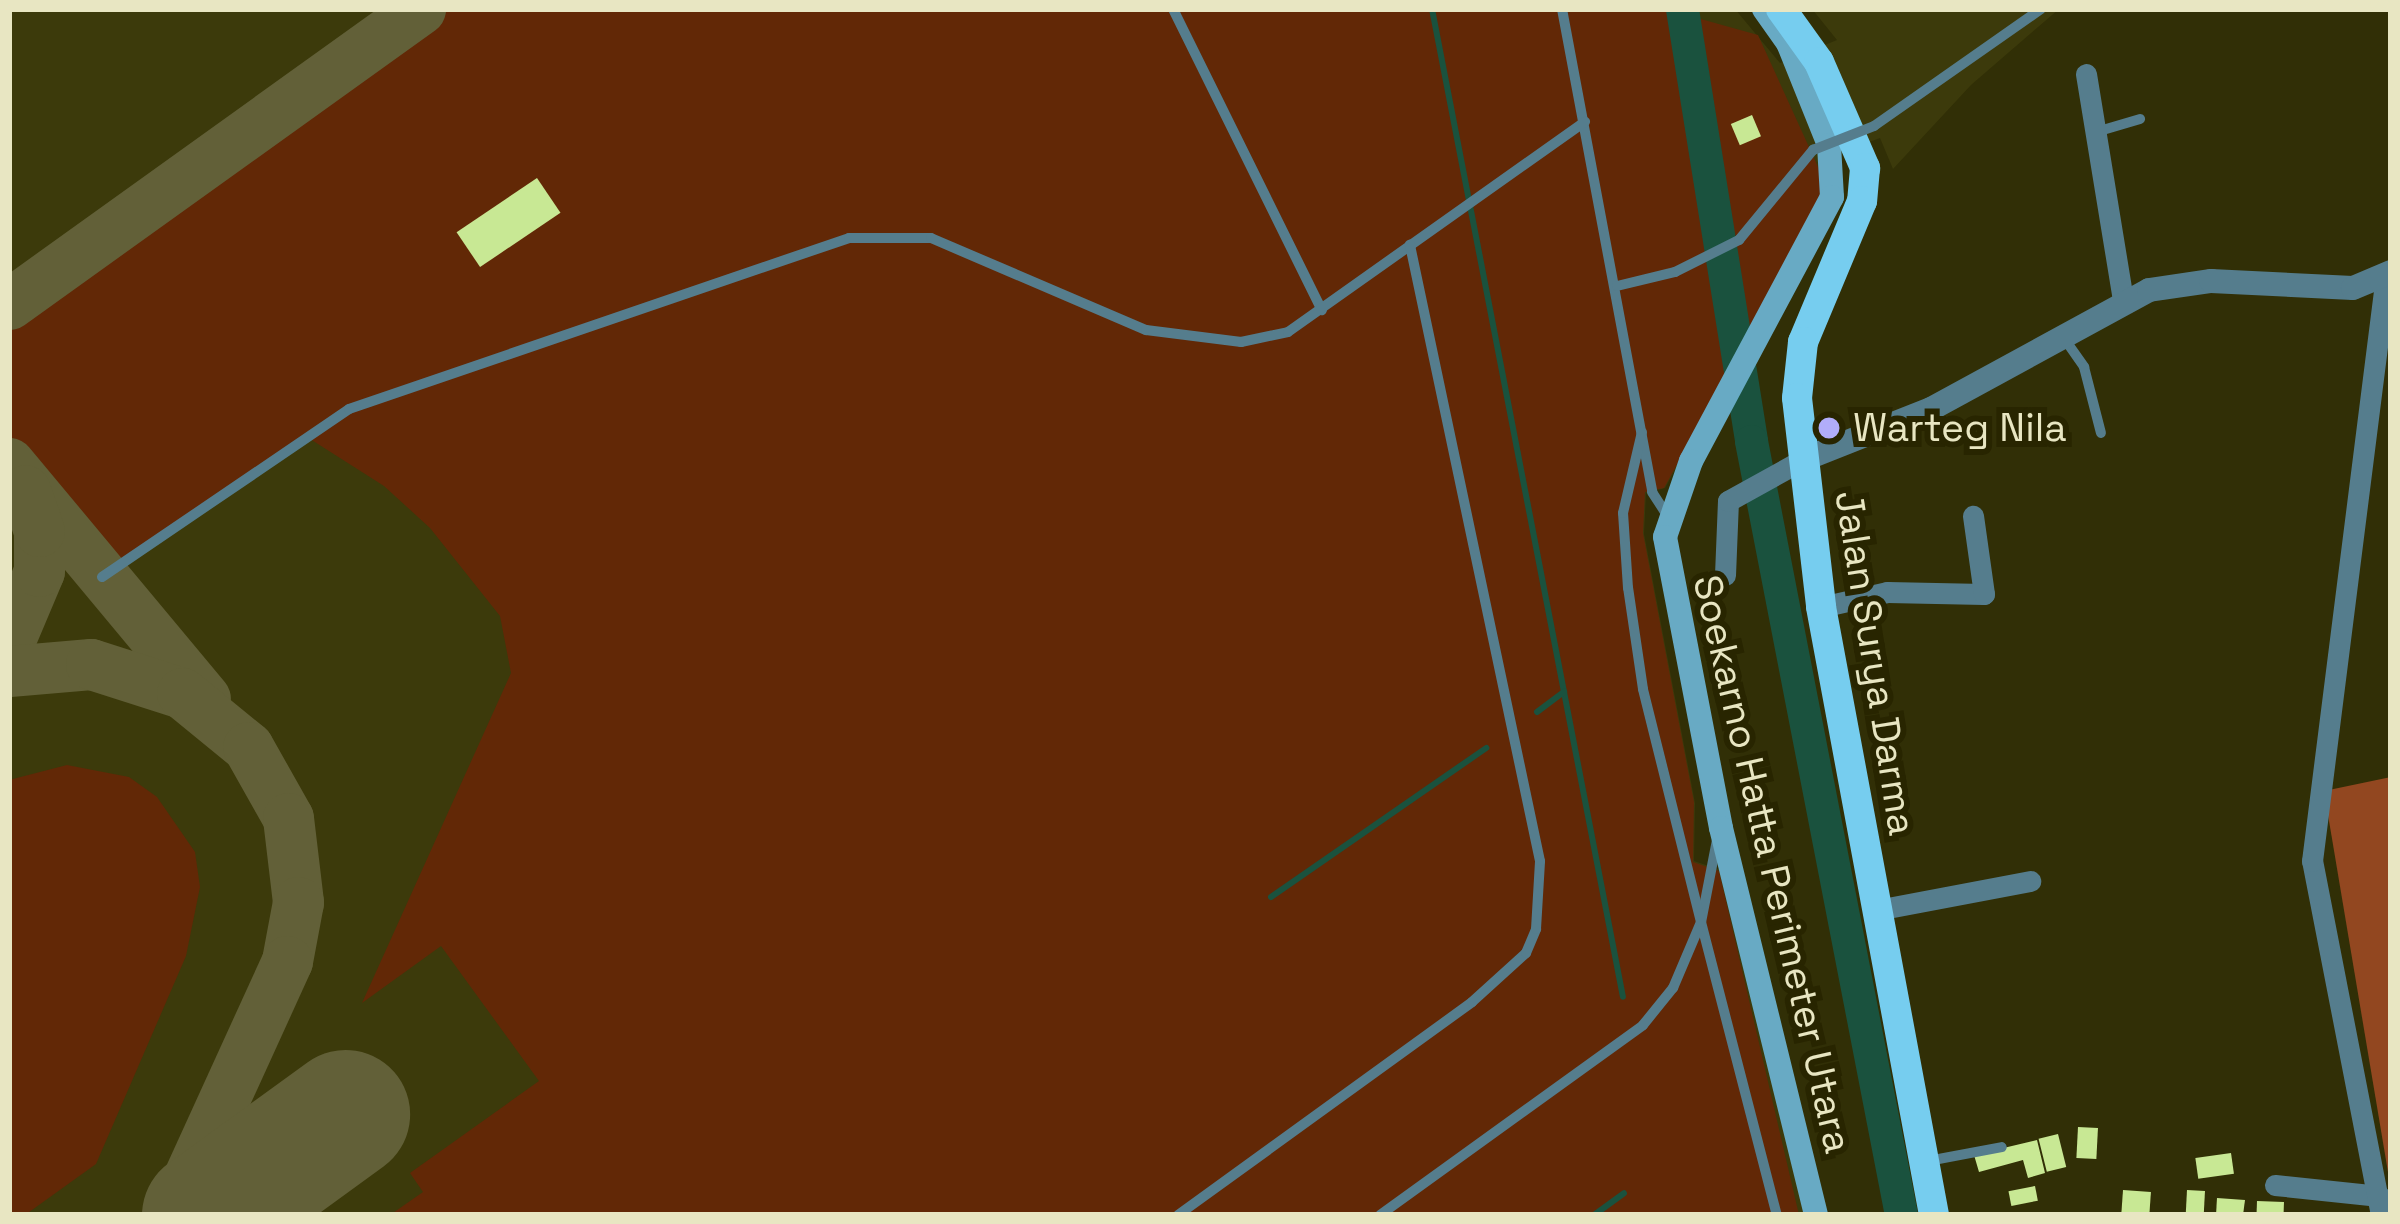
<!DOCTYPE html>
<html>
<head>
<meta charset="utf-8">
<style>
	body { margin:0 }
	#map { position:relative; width:2400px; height:1224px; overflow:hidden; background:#312f06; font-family:"Space Grotesk",sans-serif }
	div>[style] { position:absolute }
	.built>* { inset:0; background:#3c3a0b }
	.green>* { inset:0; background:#622806 }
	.forest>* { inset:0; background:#924720 }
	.stream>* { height:6px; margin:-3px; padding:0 3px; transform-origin:3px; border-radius:3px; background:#1a523e }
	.river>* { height:33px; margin:-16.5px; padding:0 16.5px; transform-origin:16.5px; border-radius:16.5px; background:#1a523e }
	.taxiway>* { height:51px; margin:-25.5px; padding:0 25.5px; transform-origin:25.5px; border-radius:25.5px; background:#626038 }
	.runway>* { height:129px; margin:-64.5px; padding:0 64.5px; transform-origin:64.5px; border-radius:64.5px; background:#626038 }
	.building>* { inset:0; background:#c8e894; transform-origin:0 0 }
	.service>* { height:10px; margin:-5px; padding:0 5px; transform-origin:5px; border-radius:5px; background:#557d8d }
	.minor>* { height:21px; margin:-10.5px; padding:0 10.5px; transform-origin:10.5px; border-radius:10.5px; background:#557d8d }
	.tertiary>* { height:24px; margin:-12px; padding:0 12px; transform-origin:12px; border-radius:12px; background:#557d8d }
	.secondary>* { height:24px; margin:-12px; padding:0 12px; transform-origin:12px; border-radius:12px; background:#68aac4 }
	.primary>* { height:30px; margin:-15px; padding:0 15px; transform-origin:15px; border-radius:15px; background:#76cdef }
	.service-bridge>* { height:10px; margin:-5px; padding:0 5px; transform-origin:5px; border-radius:5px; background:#557d8d }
	.dots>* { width:33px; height:33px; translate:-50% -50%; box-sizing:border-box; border:6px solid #282500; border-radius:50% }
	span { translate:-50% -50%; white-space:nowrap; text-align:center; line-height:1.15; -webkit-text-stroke:12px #282500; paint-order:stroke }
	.poi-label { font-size:39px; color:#e8e6c2 }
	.left { translate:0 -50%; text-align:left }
	.street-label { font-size:39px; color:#e8e6c2 }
	.frame { position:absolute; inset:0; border:12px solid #e8e6c2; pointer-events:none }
</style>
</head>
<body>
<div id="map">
	<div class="built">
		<i style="clip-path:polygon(9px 9px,1735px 9px,1780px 63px,1837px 40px,1812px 9px,2059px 9px,1971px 85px,1893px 169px,1880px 138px,1822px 160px,1743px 348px,1665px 488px,1646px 493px,1644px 534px,1695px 803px,1694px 861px,1721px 870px,1804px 1215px,9px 1215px)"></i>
	</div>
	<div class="green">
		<i style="clip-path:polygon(420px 9px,1665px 9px,1758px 35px,1829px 191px,1664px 488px,1645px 492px,1643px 533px,1694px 802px,1693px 862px,1719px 871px,1799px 1215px,390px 1215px,423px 1192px,410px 1173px,539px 1081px,441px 946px,362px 1003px,511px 673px,500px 616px,430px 528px,384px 486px,307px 437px,102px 577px,9px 461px,9px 319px,43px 280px)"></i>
		<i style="clip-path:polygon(67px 765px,129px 777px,157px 797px,195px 852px,200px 887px,186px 956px,96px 1164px,25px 1215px,9px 1215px,9px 780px)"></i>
	</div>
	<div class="forest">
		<i style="clip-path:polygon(2391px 777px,2391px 1190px,2324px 791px)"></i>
	</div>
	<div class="stream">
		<i style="left:1432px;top:9px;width:1006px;rotate:79.06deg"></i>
		<i style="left:1537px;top:712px;width:34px;rotate:-37deg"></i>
		<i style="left:1271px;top:897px;width:262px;rotate:-34.7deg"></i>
		<i style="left:1594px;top:1215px;width:37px;rotate:-36deg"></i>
	</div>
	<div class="river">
		<i style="left:1682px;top:9px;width:437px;rotate:80.9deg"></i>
		<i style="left:1751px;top:441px;width:788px;rotate:79.03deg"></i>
	</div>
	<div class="taxiway">
		<i style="left:9px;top:304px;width:506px;rotate:-35.67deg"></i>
		<i style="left:9px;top:463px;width:306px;rotate:50.2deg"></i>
		<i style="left:9px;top:642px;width:77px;rotate:-67.1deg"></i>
		<i style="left:39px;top:571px;width:40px;rotate:-90deg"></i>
		<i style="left:39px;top:531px;width:43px;rotate:-108.9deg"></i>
		<i style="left:9px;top:671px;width:82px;rotate:-4.9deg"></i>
		<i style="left:91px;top:664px;width:96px;rotate:17.7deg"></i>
		<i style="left:182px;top:693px;width:85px;rotate:39.3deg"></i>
		<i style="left:248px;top:747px;width:81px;rotate:60.6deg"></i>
		<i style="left:288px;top:818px;width:85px;rotate:83.2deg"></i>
		<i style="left:298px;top:902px;width:60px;rotate:100.6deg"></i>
		<i style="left:287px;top:961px;width:279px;rotate:114.5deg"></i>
	</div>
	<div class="runway">
		<i style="left:206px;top:1215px;width:172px;rotate:-36deg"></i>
	</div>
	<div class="building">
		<i style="left:1752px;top:115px;width:23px;height:23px;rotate:67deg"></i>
		<i style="left:537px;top:178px;width:42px;height:97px;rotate:56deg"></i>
		<i style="left:2078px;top:1127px;width:20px;height:31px;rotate:3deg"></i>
		<i style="left:2058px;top:1134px;width:34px;height:20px;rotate:76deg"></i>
		<i style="clip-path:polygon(2037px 1140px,2045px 1173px,2028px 1178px,2023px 1160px,1979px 1172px,1974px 1155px)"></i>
		<i style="left:2231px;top:1153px;width:21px;height:36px;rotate:82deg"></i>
		<i style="left:2035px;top:1186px;width:15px;height:27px;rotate:79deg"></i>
		<i style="left:2123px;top:1190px;width:28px;height:25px;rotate:4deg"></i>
		<i style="left:2187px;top:1190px;width:18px;height:25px;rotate:3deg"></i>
		<i style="clip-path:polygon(2217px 1198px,2245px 1200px,2243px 1215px,2216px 1215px)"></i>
		<i style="left:2257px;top:1201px;width:27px;height:14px;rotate:2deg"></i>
	</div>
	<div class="service">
		<i style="left:1173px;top:9px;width:336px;rotate:63.7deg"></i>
		<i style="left:1562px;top:9px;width:491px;rotate:79.4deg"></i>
		<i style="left:1652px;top:492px;width:30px;rotate:57deg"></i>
		<i style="left:1874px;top:126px;width:204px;rotate:-35deg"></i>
		<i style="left:2096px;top:132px;width:46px;rotate:-16.5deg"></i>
		<i style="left:1617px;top:286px;width:60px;rotate:-13.6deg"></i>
		<i style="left:1675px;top:272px;width:72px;rotate:-26.6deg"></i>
		<i style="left:1739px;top:240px;width:117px;rotate:-50.6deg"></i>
		<i style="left:2066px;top:341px;width:32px;rotate:55deg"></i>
		<i style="left:2084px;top:367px;width:68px;rotate:75.6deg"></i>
		<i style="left:102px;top:577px;width:299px;rotate:-34.2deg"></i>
		<i style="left:349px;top:409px;width:528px;rotate:-18.88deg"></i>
		<i style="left:849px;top:238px;width:82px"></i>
		<i style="left:931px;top:238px;width:234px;rotate:23.2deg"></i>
		<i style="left:1146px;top:330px;width:96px;rotate:7.2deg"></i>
		<i style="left:1241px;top:342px;width:48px;rotate:-12deg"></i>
		<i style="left:1288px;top:332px;width:364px;rotate:-35.3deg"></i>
		<i style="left:1717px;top:840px;width:84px;rotate:101deg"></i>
		<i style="left:1701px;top:922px;width:303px;rotate:75.5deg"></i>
		<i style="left:1928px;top:1161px;width:75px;rotate:-10.7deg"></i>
		<i style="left:1178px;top:1215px;width:363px;rotate:-35.9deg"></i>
		<i style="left:1472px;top:1002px;width:73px;rotate:-42.2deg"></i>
		<i style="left:1526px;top:953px;width:26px;rotate:-67deg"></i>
		<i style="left:1536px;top:929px;width:68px;rotate:-86.6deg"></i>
		<i style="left:1540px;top:861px;width:630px;rotate:-101.92deg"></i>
		<i style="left:1380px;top:1215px;width:324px;rotate:-35.8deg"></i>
		<i style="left:1643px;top:1025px;width:48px;rotate:-51deg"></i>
		<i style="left:1673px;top:988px;width:72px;rotate:-67deg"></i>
		<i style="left:1701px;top:922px;width:240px;rotate:-104deg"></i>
		<i style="left:1643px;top:689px;width:102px;rotate:-98.4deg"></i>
		<i style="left:1628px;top:588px;width:75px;rotate:-93.8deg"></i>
		<i style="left:1623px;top:513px;width:83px;rotate:-76.8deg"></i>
	</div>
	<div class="minor">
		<i style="left:2086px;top:74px;width:230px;rotate:80.7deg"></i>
		<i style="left:1725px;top:575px;width:74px;rotate:-87.7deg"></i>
		<i style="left:1728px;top:501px;width:85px;rotate:-29deg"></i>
		<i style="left:1821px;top:607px;width:68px;rotate:-12.8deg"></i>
		<i style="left:1887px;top:592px;width:97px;rotate:1.2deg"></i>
		<i style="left:1984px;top:594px;width:79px;rotate:-98deg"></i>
		<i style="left:1877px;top:910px;width:156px;rotate:-10.7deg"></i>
		<i style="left:2275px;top:1185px;width:105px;rotate:6deg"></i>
		<i style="left:2381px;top:1215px;width:361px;rotate:-101deg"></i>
		<i style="left:2312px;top:861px;width:591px;rotate:-82.8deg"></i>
	</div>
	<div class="tertiary">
		<i style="left:1802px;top:460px;width:139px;rotate:-21.6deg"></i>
		<i style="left:1931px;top:409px;width:248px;rotate:-28.6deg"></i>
		<i style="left:2149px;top:290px;width:63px;rotate:-8.3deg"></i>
		<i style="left:2211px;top:281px;width:142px;rotate:2.8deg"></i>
		<i style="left:2353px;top:288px;width:41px;rotate:-22.8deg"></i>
	</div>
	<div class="secondary">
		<i style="left:1764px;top:9px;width:42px;rotate:54.8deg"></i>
		<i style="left:1788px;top:43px;width:110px;rotate:68.1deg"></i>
		<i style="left:1829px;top:145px;width:52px;rotate:86.7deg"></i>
		<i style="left:1832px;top:197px;width:299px;rotate:118.1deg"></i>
		<i style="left:1691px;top:461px;width:80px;rotate:108.9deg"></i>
		<i style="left:1665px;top:537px;width:296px;rotate:79.1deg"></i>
		<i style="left:1721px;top:828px;width:398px;rotate:76.2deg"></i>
	</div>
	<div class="primary">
		<i style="left:1781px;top:9px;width:65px;rotate:54.4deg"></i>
		<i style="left:1819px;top:62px;width:116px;rotate:66.5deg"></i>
		<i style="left:1865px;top:168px;width:33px;rotate:95deg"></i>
		<i style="left:1862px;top:201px;width:153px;rotate:112.7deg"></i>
		<i style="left:1803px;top:342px;width:56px;rotate:96.1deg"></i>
		<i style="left:1797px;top:398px;width:210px;rotate:83.4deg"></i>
		<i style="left:1821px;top:607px;width:618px;rotate:79.47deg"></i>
	</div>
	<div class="service-bridge">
		<i style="left:1813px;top:150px;width:66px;rotate:-21.5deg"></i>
	</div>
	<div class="dots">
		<i style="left:1829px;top:428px;background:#b1adfa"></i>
	</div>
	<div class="poi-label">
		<span class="left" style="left:1853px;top:428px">Warteg Nila</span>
	</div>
	<div class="street-label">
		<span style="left:1875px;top:663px;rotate:81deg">Jalan Surya Darma</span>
		<span style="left:1772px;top:864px;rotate:77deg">Soekarno Hatta Perimeter Utara</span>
	</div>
	<div class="frame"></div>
</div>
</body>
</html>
